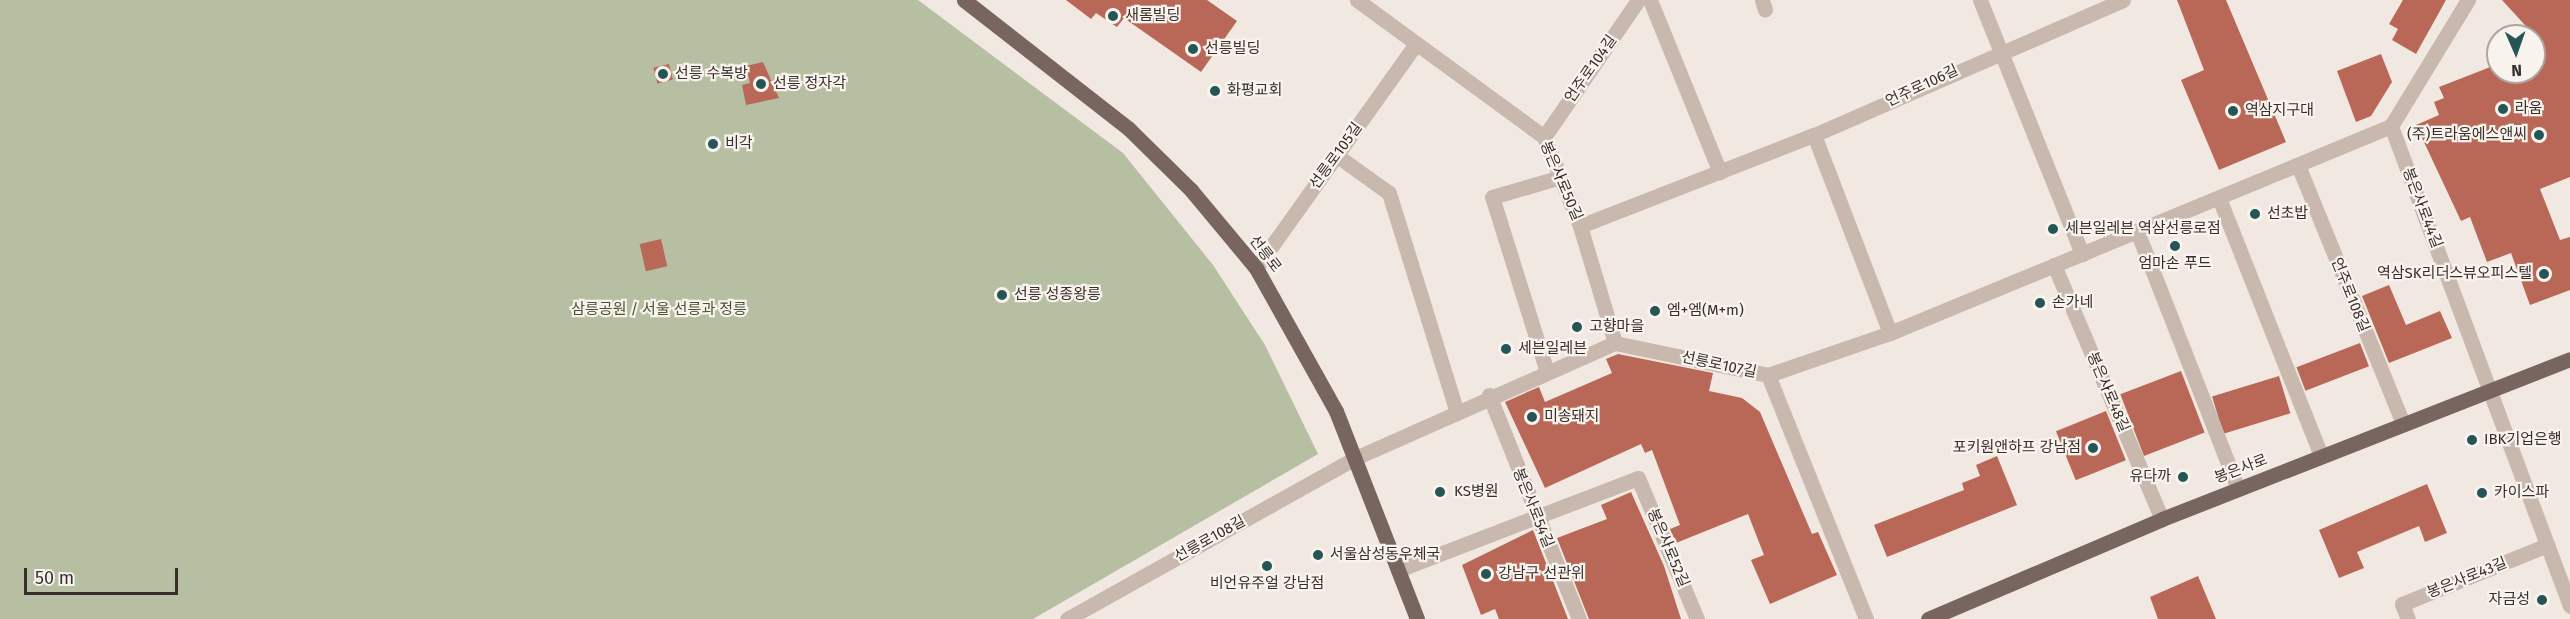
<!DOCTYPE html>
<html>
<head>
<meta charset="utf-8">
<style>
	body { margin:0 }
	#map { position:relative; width:2570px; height:619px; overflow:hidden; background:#f1e8e1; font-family:"Fira Sans","Noto Sans KR",sans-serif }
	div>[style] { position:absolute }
	.green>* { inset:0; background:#b7bfa3 }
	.building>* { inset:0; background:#b96857; transform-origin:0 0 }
	.minor>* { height:15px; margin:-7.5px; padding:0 7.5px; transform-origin:7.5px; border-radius:7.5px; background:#c8b8ae }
	.major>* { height:15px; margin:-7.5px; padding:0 7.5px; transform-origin:7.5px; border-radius:7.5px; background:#78655f }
	.dots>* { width:16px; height:16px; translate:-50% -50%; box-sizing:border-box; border:3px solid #f9f3ee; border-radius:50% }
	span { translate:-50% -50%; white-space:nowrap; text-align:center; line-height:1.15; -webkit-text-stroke:4.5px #f9f3ee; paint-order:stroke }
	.poi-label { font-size:15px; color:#382f2c }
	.left { translate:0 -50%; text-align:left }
	.right { translate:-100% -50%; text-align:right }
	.street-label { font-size:15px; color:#382f2c }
	.park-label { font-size:15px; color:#4a5332 }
	.north { position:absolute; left:2486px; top:24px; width:60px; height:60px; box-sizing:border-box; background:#f9f3ee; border:2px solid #aca5a0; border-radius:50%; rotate:178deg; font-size:16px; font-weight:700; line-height:24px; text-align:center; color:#382f2c }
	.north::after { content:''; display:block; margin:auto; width:21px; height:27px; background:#255555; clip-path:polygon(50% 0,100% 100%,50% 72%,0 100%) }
	.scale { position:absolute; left:24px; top:568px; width:154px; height:27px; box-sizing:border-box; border:3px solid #382f2c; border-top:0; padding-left:8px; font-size:18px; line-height:21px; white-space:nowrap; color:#382f2c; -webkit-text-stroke:4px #f9f3ee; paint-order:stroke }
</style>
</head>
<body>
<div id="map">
	<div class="green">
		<i style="clip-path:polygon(0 0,918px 0,1123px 153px,1213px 265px,1265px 345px,1318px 454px,1033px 619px,0 619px)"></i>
	</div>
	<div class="building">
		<i style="clip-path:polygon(1066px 0,1207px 0,1237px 21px,1201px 72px,1124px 18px,1117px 27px,1096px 13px,1091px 19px)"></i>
		<i style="clip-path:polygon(2177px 0,2226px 0,2286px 142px,2219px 170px,2181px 80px,2204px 70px)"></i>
		<i style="clip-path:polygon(2403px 0,2446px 0,2416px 54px,2392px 40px,2398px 29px,2389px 24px)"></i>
		<i style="clip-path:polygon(2502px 0,2570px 0,2570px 177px,2540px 189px,2560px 240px,2570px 237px,2570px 290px,2530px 305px,2511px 253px,2487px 262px,2470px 217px,2461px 221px,2416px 125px,2439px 115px,2434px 102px,2444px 98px,2439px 87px,2498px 64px,2498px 72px,2534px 72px,2534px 35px)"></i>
		<i style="clip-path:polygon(2381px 54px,2392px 82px,2371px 116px,2356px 122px,2337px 71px)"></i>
		<i style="clip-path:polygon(763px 62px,779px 98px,746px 105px,742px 85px,750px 83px,746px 66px)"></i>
		<i style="left:669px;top:64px;width:16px;height:16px;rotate:76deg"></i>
		<i style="left:661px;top:239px;width:28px;height:22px;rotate:77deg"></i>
		<i style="clip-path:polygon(2389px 285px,2406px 325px,2440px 311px,2452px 338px,2389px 363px,2362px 296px)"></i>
		<i style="left:2360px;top:343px;width:25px;height:68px;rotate:69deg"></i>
		<i style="clip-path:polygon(1618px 354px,1713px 373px,1709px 391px,1742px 398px,1760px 412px,1812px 534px,1818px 532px,1837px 575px,1770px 604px,1751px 560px,1764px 555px,1748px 514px,1676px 543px,1670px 529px,1680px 525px,1652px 450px,1645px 453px,1641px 444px,1545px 488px,1505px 402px,1539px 387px,1545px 402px,1612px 373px,1606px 359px)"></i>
		<i style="left:2181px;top:371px;width:66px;height:65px;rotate:69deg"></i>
		<i style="left:2279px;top:376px;width:39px;height:70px;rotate:73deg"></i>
		<i style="left:2106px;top:411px;width:53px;height:54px;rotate:68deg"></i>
		<i style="clip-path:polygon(1997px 456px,2017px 505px,1887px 557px,1874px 525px,1964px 490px,1962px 483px,1980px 476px,1976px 465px)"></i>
		<i style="clip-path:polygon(2427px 484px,2447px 533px,2425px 542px,2419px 526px,2357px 552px,2364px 568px,2339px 578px,2319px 530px)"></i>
		<i style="clip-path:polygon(1631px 492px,1664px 566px,1681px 619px,1589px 619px,1557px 538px,1607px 519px,1601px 505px)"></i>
		<i style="clip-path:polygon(1533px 530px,1568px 619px,1499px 619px,1495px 609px,1481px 615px,1462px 565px)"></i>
		<i style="clip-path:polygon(2198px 576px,2216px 619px,2158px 619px,2150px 597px)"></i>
	</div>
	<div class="minor">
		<i style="left:1357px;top:0;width:232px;rotate:36.2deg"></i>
		<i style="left:1544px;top:137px;width:96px;rotate:68deg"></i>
		<i style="left:1580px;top:226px;width:122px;rotate:73.3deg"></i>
		<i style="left:1650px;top:0;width:186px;rotate:67.9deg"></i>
		<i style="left:1762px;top:0;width:10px;rotate:73deg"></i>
		<i style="left:1980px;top:0;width:274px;rotate:68.1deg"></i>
		<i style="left:2391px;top:126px;width:512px;rotate:69.55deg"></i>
		<i style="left:1814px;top:135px;width:212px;rotate:69deg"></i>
		<i style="left:1544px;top:137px;width:166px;rotate:-55.5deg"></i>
		<i style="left:1336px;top:155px;width:65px;rotate:35.6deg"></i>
		<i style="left:1389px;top:193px;width:226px;rotate:72.8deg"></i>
		<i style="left:2298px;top:165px;width:279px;rotate:67.9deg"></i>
		<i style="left:2219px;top:198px;width:277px;rotate:68.4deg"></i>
		<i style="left:1580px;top:226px;width:251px;rotate:-21.3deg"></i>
		<i style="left:1814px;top:135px;width:337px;rotate:-23.6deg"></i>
		<i style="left:2137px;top:231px;width:277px;rotate:68.6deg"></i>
		<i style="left:2054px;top:265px;width:276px;rotate:67deg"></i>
		<i style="left:1256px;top:268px;width:275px;rotate:-54.5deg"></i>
		<i style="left:1547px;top:372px;width:183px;rotate:-107.4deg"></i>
		<i style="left:1492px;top:197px;width:72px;rotate:-16.2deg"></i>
		<i style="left:1768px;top:375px;width:263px;rotate:68.1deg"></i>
		<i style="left:1489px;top:395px;width:241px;rotate:68.1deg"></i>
		<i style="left:1398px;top:570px;width:257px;rotate:-21deg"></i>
		<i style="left:1638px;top:478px;width:153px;rotate:67.3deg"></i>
		<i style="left:1067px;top:619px;width:328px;rotate:-29.2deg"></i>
		<i style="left:1353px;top:459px;width:287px;rotate:-23.9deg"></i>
		<i style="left:1615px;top:343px;width:156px;rotate:11.8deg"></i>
		<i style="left:1768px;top:375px;width:129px;rotate:-19deg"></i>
		<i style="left:1890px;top:333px;width:542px;rotate:-22.45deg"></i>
		<i style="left:2391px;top:126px;width:148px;rotate:-58.6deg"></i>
		<i style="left:2408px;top:619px;width:16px;rotate:-112deg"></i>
		<i style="left:2402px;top:604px;width:157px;rotate:-22.1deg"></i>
	</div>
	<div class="major">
		<i style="left:964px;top:0;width:209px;rotate:38deg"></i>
		<i style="left:1129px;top:129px;width:87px;rotate:44.5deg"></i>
		<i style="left:1191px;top:190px;width:102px;rotate:50.2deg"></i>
		<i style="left:1256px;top:268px;width:164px;rotate:60.8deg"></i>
		<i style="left:1336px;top:411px;width:223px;rotate:68.7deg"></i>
		<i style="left:1928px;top:619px;width:254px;rotate:-23.1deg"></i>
		<i style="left:2162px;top:519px;width:438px;rotate:-21.4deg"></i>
	</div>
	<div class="dots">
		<i style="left:1113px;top:16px;background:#255555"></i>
		<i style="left:1193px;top:49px;background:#255555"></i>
		<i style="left:663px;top:74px;background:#255555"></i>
		<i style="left:761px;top:84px;background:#255555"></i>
		<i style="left:1215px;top:91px;background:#255555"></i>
		<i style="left:2503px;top:109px;background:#255555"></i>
		<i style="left:2233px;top:111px;background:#255555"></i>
		<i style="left:2539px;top:135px;background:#255555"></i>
		<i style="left:713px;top:144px;background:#255555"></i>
		<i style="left:2255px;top:214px;background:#255555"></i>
		<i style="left:2053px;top:229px;background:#255555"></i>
		<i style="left:2175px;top:246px;background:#255555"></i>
		<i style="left:2544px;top:274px;background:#255555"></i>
		<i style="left:1002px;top:295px;background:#255555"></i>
		<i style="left:2040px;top:303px;background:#255555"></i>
		<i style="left:1655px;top:311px;background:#255555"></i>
		<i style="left:1577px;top:327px;background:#255555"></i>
		<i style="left:1506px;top:349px;background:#255555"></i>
		<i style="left:1532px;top:417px;background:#255555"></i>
		<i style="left:2472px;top:440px;background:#255555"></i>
		<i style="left:2093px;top:448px;background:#255555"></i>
		<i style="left:2183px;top:477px;background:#255555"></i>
		<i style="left:1440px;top:492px;background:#255555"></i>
		<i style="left:2482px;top:493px;background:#255555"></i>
		<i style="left:1318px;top:555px;background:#255555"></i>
		<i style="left:1267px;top:566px;background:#255555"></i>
		<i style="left:1486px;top:574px;background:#255555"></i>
		<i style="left:2542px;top:600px;background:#255555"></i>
	</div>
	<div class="poi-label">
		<span class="left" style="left:1125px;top:16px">새롬빌딩</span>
		<span class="left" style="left:1205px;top:49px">선릉빌딩</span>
		<span class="left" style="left:675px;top:74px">선릉 수복방</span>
		<span class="left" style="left:773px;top:84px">선릉 정자각</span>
		<span class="left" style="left:1227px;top:91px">화평교회</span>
		<span class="left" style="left:2515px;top:109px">라움</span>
		<span class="left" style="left:2245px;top:111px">역삼지구대</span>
		<span class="right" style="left:2527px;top:135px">(주)트라움에스앤씨</span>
		<span class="left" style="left:725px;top:144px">비각</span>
		<span class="left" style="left:2267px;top:214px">선초밥</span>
		<span class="left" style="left:2065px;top:229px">세븐일레븐 역삼선릉로점</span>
		<span style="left:2175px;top:264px">엄마손 푸드</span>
		<span class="right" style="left:2532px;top:274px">역삼SK리더스뷰오피스텔</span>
		<span class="left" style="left:1014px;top:295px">선릉 성종왕릉</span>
		<span class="left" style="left:2052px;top:303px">손가네</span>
		<span class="left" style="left:1667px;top:311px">엠+엠(M+m)</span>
		<span class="left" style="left:1589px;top:327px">고향마을</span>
		<span class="left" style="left:1518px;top:349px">세븐일레븐</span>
		<span class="left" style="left:1544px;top:417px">미송돼지</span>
		<span class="left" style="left:2484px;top:440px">IBK기업은행</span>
		<span class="right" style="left:2081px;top:448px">포키원앤하프 강남점</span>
		<span class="right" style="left:2171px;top:477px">유다까</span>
		<span class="left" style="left:1454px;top:492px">KS병원</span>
		<span class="left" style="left:2494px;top:493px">카이스파</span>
		<span class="left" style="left:1330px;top:555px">서울삼성동우체국</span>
		<span class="left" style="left:1498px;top:574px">강남구 선관위</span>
		<span style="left:1267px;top:584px">비언유주얼 강남점</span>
		<span class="right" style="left:2530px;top:600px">자금성</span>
	</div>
	<div class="street-label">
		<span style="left:1591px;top:69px;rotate:-55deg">언주로104길</span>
		<span style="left:1922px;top:86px;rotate:-25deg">언주로106길</span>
		<span style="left:1336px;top:156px;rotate:-54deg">선릉로105길</span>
		<span style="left:1561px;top:181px;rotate:67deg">봉은사로50길</span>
		<span style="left:2422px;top:208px;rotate:69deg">봉은사로44길</span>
		<span style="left:1265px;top:254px;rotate:53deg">선릉로</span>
		<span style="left:2350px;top:295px;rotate:68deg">언주로108길</span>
		<span style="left:1719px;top:365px;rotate:12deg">선릉로107길</span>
		<span style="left:2108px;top:392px;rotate:67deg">봉은사로48길</span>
		<span style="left:2241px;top:469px;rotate:-21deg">봉은사로</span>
		<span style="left:1533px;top:508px;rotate:68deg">봉은사로54길</span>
		<span style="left:1210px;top:539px;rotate:-29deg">선릉로108길</span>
		<span style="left:1668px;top:548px;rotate:67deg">봉은사로52길</span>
		<span style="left:2467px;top:578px;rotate:-22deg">봉은사로43길</span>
	</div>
	<div class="park-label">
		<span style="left:659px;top:310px">삼릉공원 / 서울 선릉과 정릉</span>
	</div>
	<div class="north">N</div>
	<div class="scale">50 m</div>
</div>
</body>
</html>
